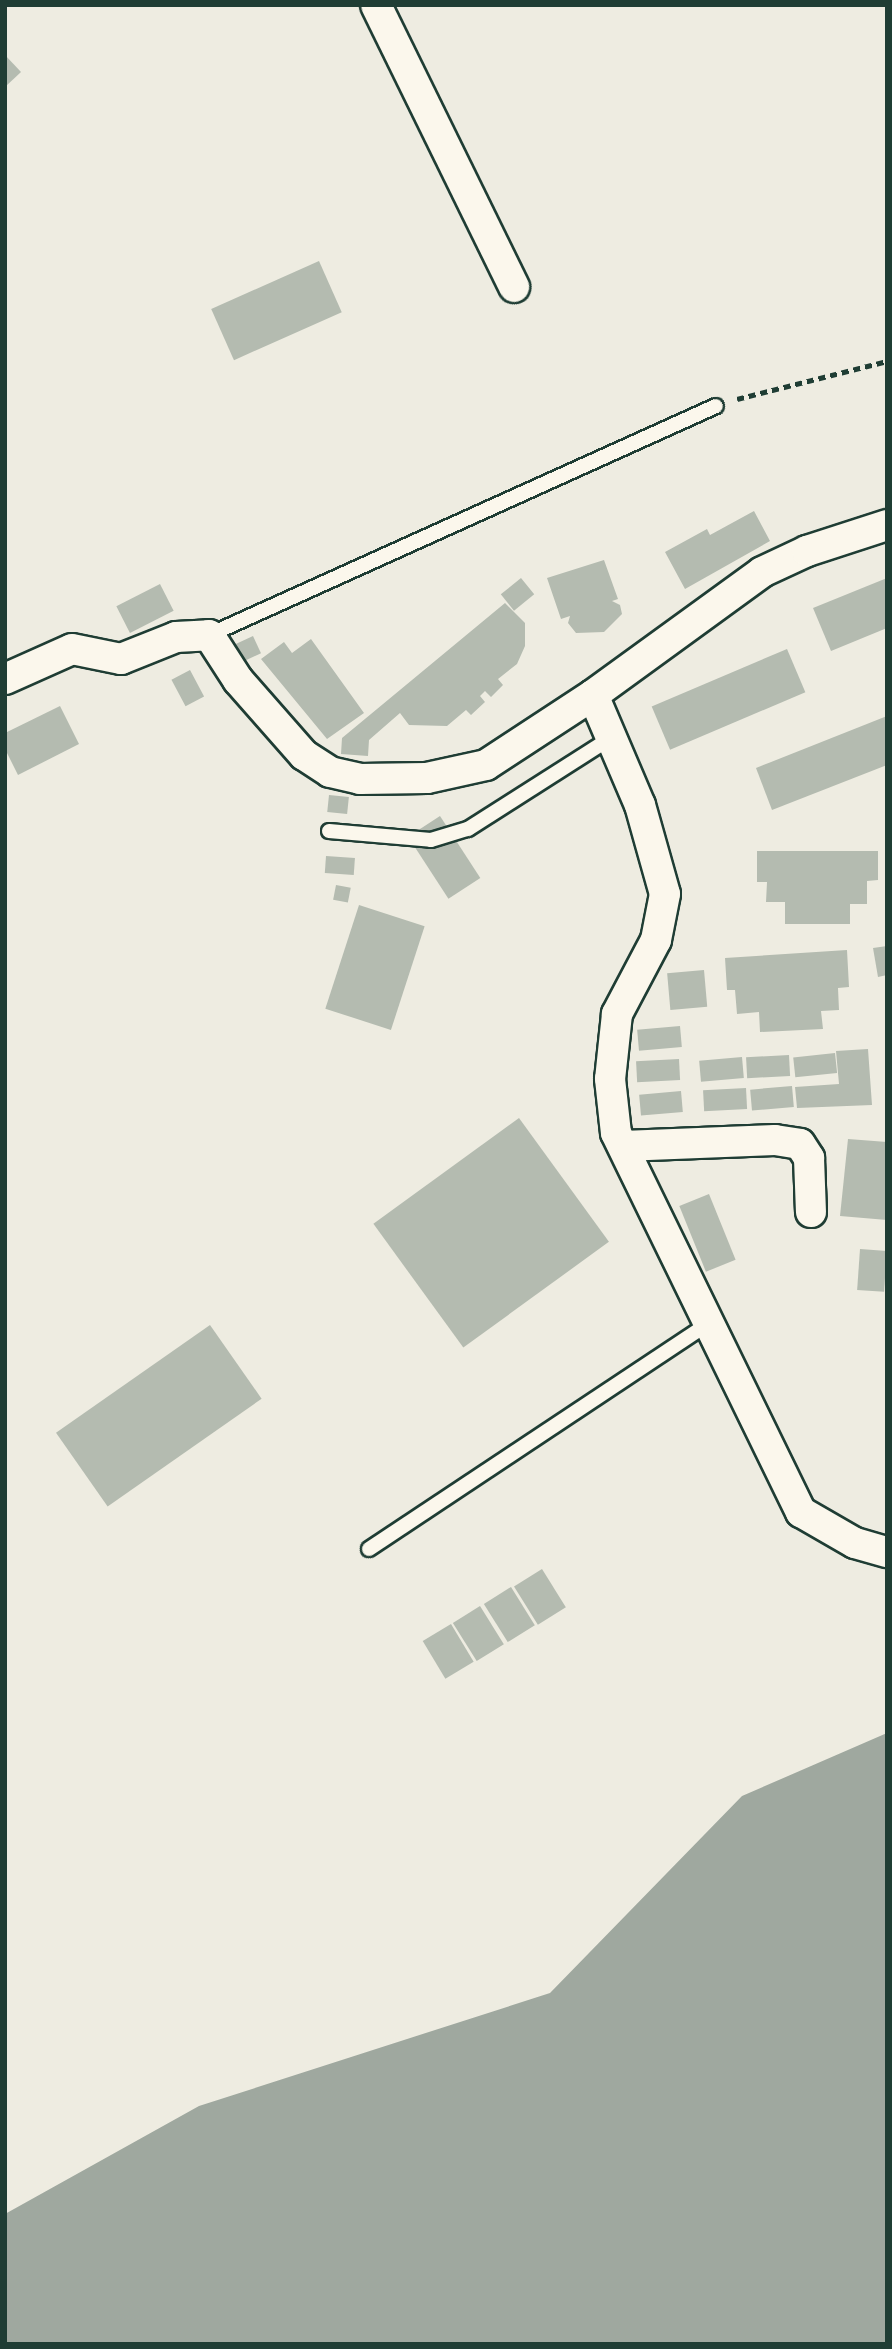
<!DOCTYPE html>
<html>
<head>
<meta charset="utf-8">
<style>
	body { margin:0 }
	#map { position:relative; width:892px; height:2349px; overflow:hidden; background:#eeece1; font-family:Kalam,sans-serif }
	div>[style] { position:absolute }
	.water>* { inset:0; background:#9fa89f }
	.building>* { inset:0; background:#b4bbb0; transform-origin:0 0 }
	.path>* { height:4.5px; margin-top:-2.25px; transform-origin:0; background:repeating-linear-gradient(90deg,#1f3d34 0 7px,transparent 0 12px) }
	.roads { filter:drop-shadow(2px 0 #1f3d34) drop-shadow(-2px 0 #1f3d34) drop-shadow(0 2px #1f3d34) drop-shadow(0 -2px #1f3d34) }
	.service>* { height:14px; margin:-7px; padding:0 7px; transform-origin:7px; border-radius:7px; background:#fbf7ec }
	.minor>* { height:30px; margin:-15px; padding:0 15px; transform-origin:15px; border-radius:15px; background:#fbf7ec }
	span { translate:-50% -50%; white-space:nowrap; text-align:center; line-height:1.15; -webkit-text-stroke:7px #fbf7ec; paint-order:stroke }
	.frame { position:absolute; inset:0; border:7px solid #1f3d34; pointer-events:none }
</style>
</head>
<body>
<div id="map">
	<div class="water">
		<i style="clip-path:polygon(887px 1733px,887px 2344px,5px 2344px,5px 2214px,199px 2106px,550px 1993px,742px 1796px)"></i>
	</div>
	<div class="building">
		<i style="clip-path:polygon(5px 55px,21px 72px,5px 87px)"></i>
		<i style="left:319px;top:261px;width:56px;height:118px;rotate:66deg"></i>
		<i style="clip-path:polygon(754px 511px,770px 541px,685px 589px,665px 552px,707px 529px,710px 535px)"></i>
		<i style="clip-path:polygon(604px 560px,618px 599px,612px 601px,620px 605px,622px 614px,604px 632px,576px 633px,568px 623px,570px 616px,561px 619px,547px 578px)"></i>
		<i style="left:521px;top:578px;width:21px;height:26px;rotate:51deg"></i>
		<i style="clip-path:polygon(887px 578px,887px 628px,831px 651px,813px 608px)"></i>
		<i style="left:160px;top:584px;width:30px;height:49px;rotate:63deg"></i>
		<i style="clip-path:polygon(505px 603px,525px 623px,525px 646px,517px 664px,498px 679px,503px 685px,491px 697px,485px 691px,480px 696px,485px 702px,471px 715px,466px 710px,447px 726px,409px 725px,400px 713px,369px 740px,368px 756px,341px 754px,342px 738px)"></i>
		<i style="left:253px;top:636px;width:19px;height:19px;rotate:65deg"></i>
		<i style="clip-path:polygon(311px 639px,364px 713px,327px 739px,261px 659px,284px 642px,292px 653px)"></i>
		<i style="left:787px;top:649px;width:47px;height:147px;rotate:67deg"></i>
		<i style="left:190px;top:670px;width:30px;height:21px;rotate:62deg"></i>
		<i style="clip-path:polygon(60px 706px,79px 744px,18px 775px,5px 749px,5px 733px)"></i>
		<i style="clip-path:polygon(887px 716px,887px 765px,772px 810px,756px 768px)"></i>
		<i style="left:329px;top:795px;width:20px;height:17px;rotate:6deg"></i>
		<i style="left:440px;top:816px;width:74px;height:38px;rotate:57deg"></i>
		<i style="clip-path:polygon(757px 851px,878px 851px,878px 880px,867px 881px,867px 904px,850px 904px,850px 924px,785px 924px,785px 902px,766px 902px,767px 882px,757px 882px)"></i>
		<i style="left:326px;top:856px;width:29px;height:17px;rotate:4deg"></i>
		<i style="left:336px;top:885px;width:15px;height:15px;rotate:11deg"></i>
		<i style="left:359px;top:905px;width:69px;height:109px;rotate:18deg"></i>
		<i style="clip-path:polygon(887px 946px,887px 975px,878px 977px,873px 948px)"></i>
		<i style="clip-path:polygon(847px 950px,849px 987px,838px 988px,839px 1010px,821px 1011px,823px 1029px,760px 1032px,759px 1012px,737px 1014px,735px 990px,727px 990px,725px 958px)"></i>
		<i style="left:704px;top:970px;width:37px;height:37px;rotate:85deg"></i>
		<i style="left:680px;top:1026px;width:21px;height:43px;rotate:85deg"></i>
		<i style="clip-path:polygon(868px 1049px,872px 1105px,797px 1108px,795px 1087px,839px 1084px,836px 1051px)"></i>
		<i style="left:835px;top:1053px;width:20px;height:42px;rotate:84deg"></i>
		<i style="left:789px;top:1055px;width:21px;height:43px;rotate:87deg"></i>
		<i style="left:742px;top:1057px;width:21px;height:43px;rotate:85deg"></i>
		<i style="left:679px;top:1059px;width:21px;height:43px;rotate:87deg"></i>
		<i style="left:792px;top:1086px;width:21px;height:42px;rotate:85deg"></i>
		<i style="left:746px;top:1088px;width:21px;height:43px;rotate:87deg"></i>
		<i style="left:681px;top:1091px;width:21px;height:42px;rotate:85deg"></i>
		<i style="left:519px;top:1118px;width:153px;height:180px;rotate:54deg"></i>
		<i style="clip-path:polygon(848px 1139px,887px 1142px,887px 1220px,840px 1216px)"></i>
		<i style="left:709px;top:1194px;width:71px;height:32px;rotate:68deg"></i>
		<i style="left:860px;top:1249px;width:27px;height:41px;rotate:4deg"></i>
		<i style="left:210px;top:1325px;width:90px;height:188px;rotate:55deg"></i>
		<i style="left:542px;top:1569px;width:45px;height:33px;rotate:58deg"></i>
		<i style="left:511px;top:1587px;width:45px;height:32px;rotate:58deg"></i>
		<i style="left:480px;top:1606px;width:45px;height:32px;rotate:58deg"></i>
		<i style="left:451px;top:1624px;width:44px;height:33px;rotate:59deg"></i>
	</div>
	<div class="path">
		<i style="left:737px;top:399px;width:155px;rotate:-14.2deg"></i>
	</div>
	<div class="roads">
		<div class="service">
			<i style="left:209px;top:635px;width:556px;rotate:-24.31deg"></i>
			<i style="left:329px;top:831px;width:102px;rotate:5deg"></i>
			<i style="left:431px;top:840px;width:39px;rotate:-17deg"></i>
			<i style="left:468px;top:829px;width:169px;rotate:-32.5deg"></i>
			<i style="left:369px;top:1549px;width:410px;rotate:-33.6deg"></i>
		</div>
		<div class="minor">
			<i style="left:376px;top:5px;width:314px;rotate:63.9deg"></i>
			<i style="left:5px;top:679px;width:73px;rotate:-24.1deg"></i>
			<i style="left:72px;top:649px;width:50px;rotate:11.5deg"></i>
			<i style="left:121px;top:659px;width:59px;rotate:-21.8deg"></i>
			<i style="left:176px;top:637px;width:33px;rotate:-3deg"></i>
			<i style="left:209px;top:635px;width:54px;rotate:57.2deg"></i>
			<i style="left:238px;top:680px;width:100px;rotate:48.7deg"></i>
			<i style="left:304px;top:755px;width:31px;rotate:33deg"></i>
			<i style="left:330px;top:772px;width:31px;rotate:13deg"></i>
			<i style="left:360px;top:779px;width:67px;rotate:-0.9deg"></i>
			<i style="left:427px;top:778px;width:60px;rotate:-12.4deg"></i>
			<i style="left:486px;top:765px;width:128px;rotate:-33.2deg"></i>
			<i style="left:593px;top:695px;width:209px;rotate:-36deg"></i>
			<i style="left:762px;top:572px;width:50px;rotate:-25deg"></i>
			<i style="left:807px;top:551px;width:84px;rotate:-18deg"></i>
			<i style="left:593px;top:695px;width:120px;rotate:66.9deg"></i>
			<i style="left:640px;top:805px;width:92px;rotate:74.3deg"></i>
			<i style="left:665px;top:894px;width:47px;rotate:101.1deg"></i>
			<i style="left:656px;top:940px;width:84px;rotate:117.8deg"></i>
			<i style="left:617px;top:1014px;width:65px;rotate:96.1deg"></i>
			<i style="left:610px;top:1079px;width:54px;rotate:83.7deg"></i>
			<i style="left:616px;top:1133px;width:422px;rotate:64deg"></i>
			<i style="left:801px;top:1512px;width:62px;rotate:29.9deg"></i>
			<i style="left:855px;top:1543px;width:33px;rotate:16deg"></i>
			<i style="left:623px;top:1146px;width:152px;rotate:-2.3deg"></i>
			<i style="left:775px;top:1140px;width:25px;rotate:9deg"></i>
			<i style="left:800px;top:1144px;width:17px;rotate:57deg"></i>
			<i style="left:809px;top:1158px;width:54px;rotate:87.9deg"></i>
		</div>
	</div>
	<div class="frame"></div>
</div>
</body>
</html>
